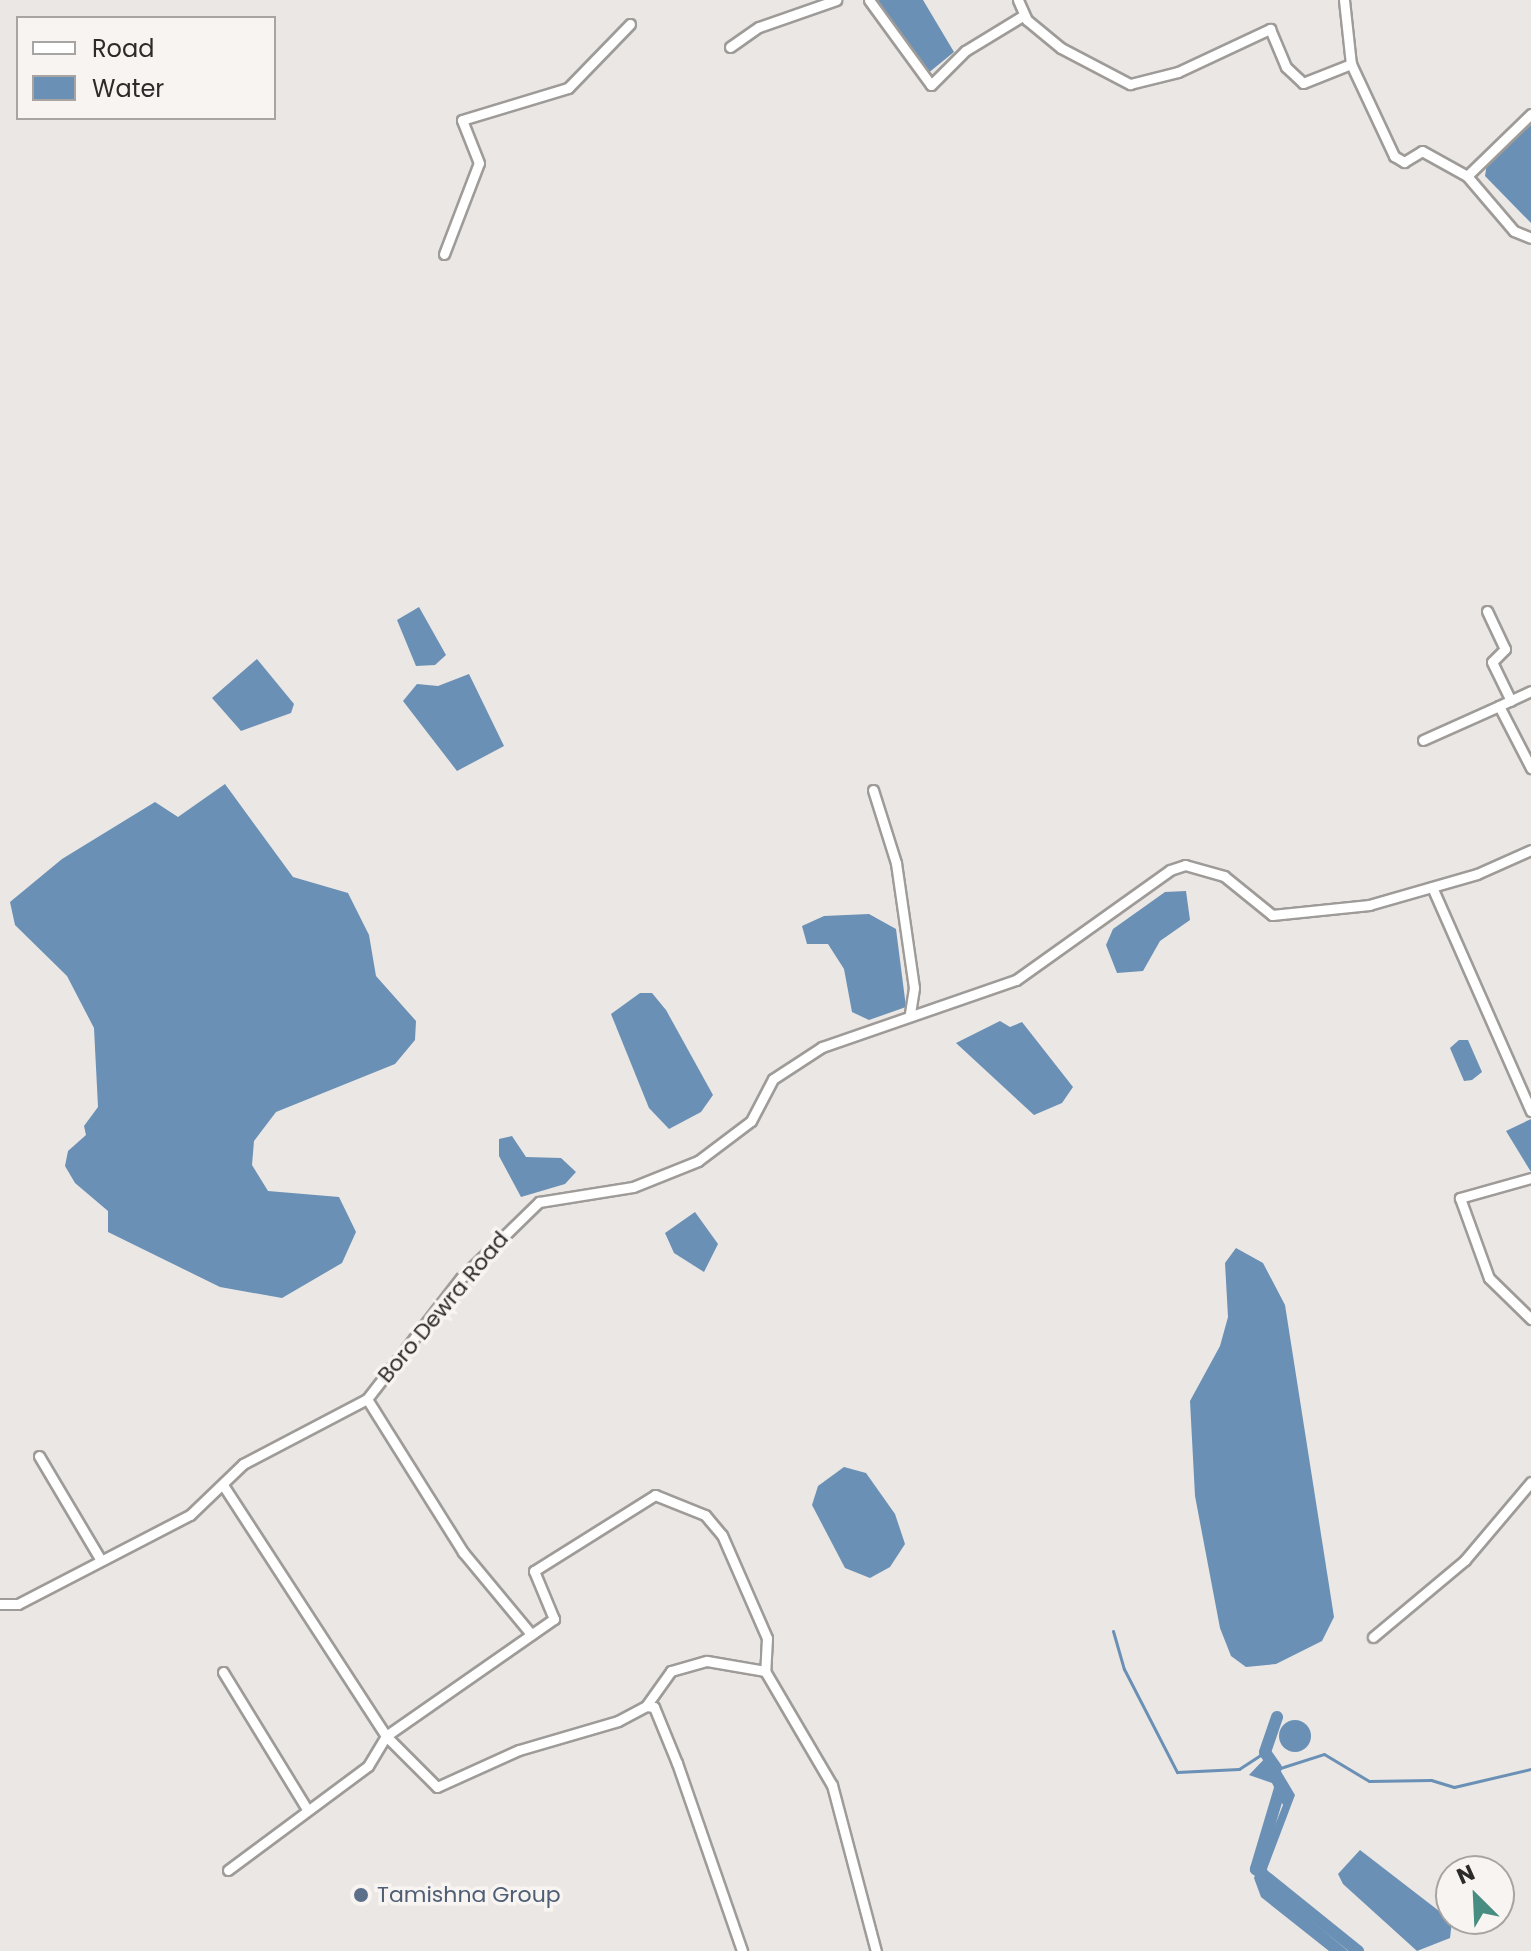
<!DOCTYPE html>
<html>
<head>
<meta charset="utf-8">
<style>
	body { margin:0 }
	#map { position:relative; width:1531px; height:1951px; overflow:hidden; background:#eae7e4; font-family:Poppins,sans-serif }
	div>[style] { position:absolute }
	.water>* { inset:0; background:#6a90b5 }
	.round { border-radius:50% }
	.stream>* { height:3px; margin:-1.5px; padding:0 1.5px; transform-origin:1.5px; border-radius:1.5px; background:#6a90b5 }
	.canal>* { height:12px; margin:-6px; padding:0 6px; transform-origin:6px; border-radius:6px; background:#6a90b5 }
	.roads { filter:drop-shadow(2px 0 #9e9b98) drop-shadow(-2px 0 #9e9b98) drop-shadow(0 2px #9e9b98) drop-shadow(0 -2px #9e9b98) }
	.minor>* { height:9px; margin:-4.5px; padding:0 4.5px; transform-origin:4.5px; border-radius:4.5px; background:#fff }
	.dots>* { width:22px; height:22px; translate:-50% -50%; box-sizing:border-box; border:4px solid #f8f4f1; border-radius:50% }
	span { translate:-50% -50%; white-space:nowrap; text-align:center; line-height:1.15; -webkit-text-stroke:7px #f8f4f1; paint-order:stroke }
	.street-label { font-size:22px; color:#2d2b2a }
	.service-label { font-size:22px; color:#4e5e75 }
	.left { translate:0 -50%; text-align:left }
	.legend { position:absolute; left:16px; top:16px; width:260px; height:104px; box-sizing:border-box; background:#f8f4f1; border:2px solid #a7a4a1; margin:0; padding:10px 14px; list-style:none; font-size:24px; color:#2d2b2a }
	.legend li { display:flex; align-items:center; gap:16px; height:40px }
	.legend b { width:40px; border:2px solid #a7a4a1 }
	.north { position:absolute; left:1435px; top:1855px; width:80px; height:80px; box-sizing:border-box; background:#f8f4f1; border:2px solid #a7a4a1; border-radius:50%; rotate:336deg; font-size:22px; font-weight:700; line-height:32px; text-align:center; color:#2d2b2a }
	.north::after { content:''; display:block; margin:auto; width:28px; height:36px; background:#488d81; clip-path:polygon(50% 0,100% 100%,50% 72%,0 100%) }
</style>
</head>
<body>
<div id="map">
	<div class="water">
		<i style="clip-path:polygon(878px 0,923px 0,954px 52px,927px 74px)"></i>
		<i style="clip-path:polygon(1531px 125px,1531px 223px,1485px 176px,1487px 163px)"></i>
		<i style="clip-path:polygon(419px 607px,446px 655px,435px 665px,416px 666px,397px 620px)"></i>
		<i style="clip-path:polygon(257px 659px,294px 704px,291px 713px,241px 731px,212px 698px)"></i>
		<i style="clip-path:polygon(469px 674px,504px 746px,457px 771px,403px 701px,417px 684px,438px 686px)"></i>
		<i style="clip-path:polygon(225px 784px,293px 877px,348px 893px,369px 935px,376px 976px,416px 1021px,415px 1040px,395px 1064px,276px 1112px,254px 1141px,252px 1165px,268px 1191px,339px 1197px,356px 1232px,342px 1263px,282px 1298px,220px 1287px,108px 1232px,108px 1211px,75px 1183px,65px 1166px,68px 1151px,86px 1135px,84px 1126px,98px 1107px,94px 1028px,67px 976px,15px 925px,10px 902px,62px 859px,155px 802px,178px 817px)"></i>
		<i style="clip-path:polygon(1186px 891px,1190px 920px,1160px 941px,1143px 971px,1117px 973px,1106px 945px,1113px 929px,1165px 892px)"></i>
		<i style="clip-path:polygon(869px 914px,896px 929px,906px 1007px,869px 1020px,852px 1012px,844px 969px,828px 944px,807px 944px,802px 926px,824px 916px)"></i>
		<i style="clip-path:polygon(640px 993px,652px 993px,666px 1010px,713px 1095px,701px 1112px,669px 1129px,649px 1108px,611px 1014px)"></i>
		<i style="clip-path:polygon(1000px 1021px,1010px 1027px,1022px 1022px,1073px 1087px,1062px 1103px,1034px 1115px,956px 1043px)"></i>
		<i style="clip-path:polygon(1459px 1040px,1468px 1040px,1482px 1072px,1472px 1080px,1464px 1081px,1450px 1048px)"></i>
		<i style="clip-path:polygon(1531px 1119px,1531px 1172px,1506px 1131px)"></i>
		<i style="clip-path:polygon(512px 1136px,526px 1157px,561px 1158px,576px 1172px,565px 1184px,521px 1197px,499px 1156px,499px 1139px)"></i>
		<i style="clip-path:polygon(695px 1212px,718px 1244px,704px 1272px,674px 1253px,665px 1233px)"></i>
		<i style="clip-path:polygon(1236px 1248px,1263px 1263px,1285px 1305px,1334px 1617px,1322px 1641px,1276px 1664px,1246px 1667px,1231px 1656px,1220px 1628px,1195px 1496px,1190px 1401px,1220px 1346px,1228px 1317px,1225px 1263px)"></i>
		<i style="clip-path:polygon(844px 1467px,866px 1473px,895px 1514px,905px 1544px,890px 1567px,870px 1578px,845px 1568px,812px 1505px,818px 1486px)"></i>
		<i class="round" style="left:1279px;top:1720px;width:32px;height:32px"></i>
		<i style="clip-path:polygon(1270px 1753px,1295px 1795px,1267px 1869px,1271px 1887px,1348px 1951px,1329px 1951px,1261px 1897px,1254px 1878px,1283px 1805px,1272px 1783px,1249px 1775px)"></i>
		<i style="clip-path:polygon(1360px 1850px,1452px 1921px,1450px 1938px,1417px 1951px,1343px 1884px,1338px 1874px)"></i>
	</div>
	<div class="stream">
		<i style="left:1113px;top:1631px;width:40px;rotate:74deg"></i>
		<i style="left:1124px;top:1669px;width:116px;rotate:62.8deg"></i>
		<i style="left:1177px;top:1772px;width:62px;rotate:-2.8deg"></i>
		<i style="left:1239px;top:1769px;width:31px;rotate:-33deg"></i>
		<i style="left:1277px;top:1769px;width:49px;rotate:-17.7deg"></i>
		<i style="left:1324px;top:1754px;width:52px;rotate:31deg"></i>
		<i style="left:1369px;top:1781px;width:62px;rotate:-0.9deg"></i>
		<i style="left:1431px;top:1780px;width:24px;rotate:17deg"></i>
		<i style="left:1454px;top:1787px;width:79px;rotate:-13.2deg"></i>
	</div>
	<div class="canal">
		<i style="left:1276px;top:1768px;width:19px;rotate:-125deg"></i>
		<i style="left:1265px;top:1752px;width:37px;rotate:-71deg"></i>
		<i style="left:1281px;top:1785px;width:88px;rotate:106.6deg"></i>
		<i style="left:1256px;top:1869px;width:131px;rotate:38.8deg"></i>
	</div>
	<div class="roads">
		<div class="minor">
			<i style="left:869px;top:0;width:105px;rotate:53.9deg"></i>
			<i style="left:931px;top:85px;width:48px;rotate:-45deg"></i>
			<i style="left:965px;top:51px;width:69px;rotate:-31.4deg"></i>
			<i style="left:1018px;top:0;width:22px;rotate:66deg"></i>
			<i style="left:1027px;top:20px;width:44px;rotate:39.5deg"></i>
			<i style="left:1061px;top:48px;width:78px;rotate:27.6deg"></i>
			<i style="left:1130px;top:84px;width:49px;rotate:-14deg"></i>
			<i style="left:1178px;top:72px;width:102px;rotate:-25.1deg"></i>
			<i style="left:1270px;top:29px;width:41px;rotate:67.2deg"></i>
			<i style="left:1286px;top:67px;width:23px;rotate:43deg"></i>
			<i style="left:1303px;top:83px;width:52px;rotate:-21.6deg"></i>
			<i style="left:1351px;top:64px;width:102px;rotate:64.9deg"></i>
			<i style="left:1394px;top:156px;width:12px;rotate:31deg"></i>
			<i style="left:1404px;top:162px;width:21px;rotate:-31deg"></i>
			<i style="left:1422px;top:151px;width:51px;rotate:29.1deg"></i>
			<i style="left:1467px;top:176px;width:72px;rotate:49.5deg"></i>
			<i style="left:1514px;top:231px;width:18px;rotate:22deg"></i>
			<i style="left:1344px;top:0;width:64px;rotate:83.8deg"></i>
			<i style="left:730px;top:47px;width:35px;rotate:-35deg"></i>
			<i style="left:759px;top:27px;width:82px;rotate:-19.3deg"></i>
			<i style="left:1467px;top:176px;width:89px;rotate:-44.1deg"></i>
			<i style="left:444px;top:254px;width:97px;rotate:-69deg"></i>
			<i style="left:479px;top:163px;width:46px;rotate:-111.6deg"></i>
			<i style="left:462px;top:120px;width:111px;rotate:-16.8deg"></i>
			<i style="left:568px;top:88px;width:89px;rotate:-45.9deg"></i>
			<i style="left:1487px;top:611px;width:42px;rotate:64.7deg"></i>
			<i style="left:1505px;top:649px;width:18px;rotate:135deg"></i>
			<i style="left:1492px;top:662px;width:43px;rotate:64deg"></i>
			<i style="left:1531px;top:691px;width:35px;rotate:155deg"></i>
			<i style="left:1499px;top:706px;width:70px;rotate:62.7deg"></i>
			<i style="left:1423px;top:740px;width:83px;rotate:-24.1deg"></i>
			<i style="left:873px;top:790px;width:77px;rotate:72.5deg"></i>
			<i style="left:896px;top:863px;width:126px;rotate:81.8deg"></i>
			<i style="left:914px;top:988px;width:26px;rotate:99deg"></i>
			<i style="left:1432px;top:887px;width:245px;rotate:66.2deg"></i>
			<i style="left:1531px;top:1178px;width:74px;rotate:164.3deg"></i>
			<i style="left:1460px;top:1198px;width:85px;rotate:70.1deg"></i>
			<i style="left:1489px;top:1278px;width:59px;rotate:44.3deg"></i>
			<i style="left:367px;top:1399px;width:181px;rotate:57.9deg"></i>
			<i style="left:463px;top:1552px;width:107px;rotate:50.3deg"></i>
			<i style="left:39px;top:1456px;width:117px;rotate:59.3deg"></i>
			<i style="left:223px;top:1485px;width:299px;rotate:57deg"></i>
			<i style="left:386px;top:1736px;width:72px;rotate:45deg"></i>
			<i style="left:437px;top:1787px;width:90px;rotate:-24.3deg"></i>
			<i style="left:519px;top:1750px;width:103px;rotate:-16.3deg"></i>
			<i style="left:618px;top:1721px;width:32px;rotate:-28deg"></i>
			<i style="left:646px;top:1706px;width:43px;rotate:-54.5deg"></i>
			<i style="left:671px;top:1671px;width:37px;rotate:-16deg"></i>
			<i style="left:707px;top:1661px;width:59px;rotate:9.8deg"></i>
			<i style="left:765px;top:1671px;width:132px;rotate:59.6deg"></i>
			<i style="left:832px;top:1785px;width:172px;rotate:75.2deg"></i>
			<i style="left:0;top:1604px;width:18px"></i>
			<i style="left:18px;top:1604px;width:194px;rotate:-27.4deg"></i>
			<i style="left:190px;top:1515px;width:74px;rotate:-43.9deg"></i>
			<i style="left:243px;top:1464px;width:140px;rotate:-27.7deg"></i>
			<i style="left:367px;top:1399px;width:153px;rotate:-52.2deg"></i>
			<i style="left:461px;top:1278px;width:109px;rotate:-44.3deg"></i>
			<i style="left:539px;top:1202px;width:95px;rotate:-9.1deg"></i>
			<i style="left:633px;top:1187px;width:70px;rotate:-21.8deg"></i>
			<i style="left:698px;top:1161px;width:66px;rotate:-37deg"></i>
			<i style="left:751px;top:1121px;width:47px;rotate:-62.4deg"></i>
			<i style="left:773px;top:1079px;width:59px;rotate:-33.1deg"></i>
			<i style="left:822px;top:1047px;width:205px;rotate:-19.1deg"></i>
			<i style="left:1016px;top:980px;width:189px;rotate:-35.5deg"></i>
			<i style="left:1170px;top:870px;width:16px;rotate:-18deg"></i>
			<i style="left:1185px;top:865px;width:41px;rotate:15.8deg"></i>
			<i style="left:1224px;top:876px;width:62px;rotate:39.1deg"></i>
			<i style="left:1272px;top:915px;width:98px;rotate:-5.9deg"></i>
			<i style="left:1369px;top:905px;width:112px;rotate:-16deg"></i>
			<i style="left:1477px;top:874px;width:59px;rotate:-24deg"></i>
			<i style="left:1373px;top:1637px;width:120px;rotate:-39.9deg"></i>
			<i style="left:1465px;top:1560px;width:102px;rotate:-49.8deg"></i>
			<i style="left:223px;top:1672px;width:161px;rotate:58.5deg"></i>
			<i style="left:646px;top:1706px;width:8px;rotate:7deg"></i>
			<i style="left:654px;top:1707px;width:61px;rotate:67.7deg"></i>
			<i style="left:677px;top:1763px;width:199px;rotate:70.9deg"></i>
			<i style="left:228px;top:1870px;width:174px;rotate:-36.6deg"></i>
			<i style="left:368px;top:1766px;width:35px;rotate:-59deg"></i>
			<i style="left:386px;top:1736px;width:205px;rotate:-34.9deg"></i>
			<i style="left:554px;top:1619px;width:52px;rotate:-112.6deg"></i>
			<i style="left:534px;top:1571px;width:143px;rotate:-32.1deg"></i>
			<i style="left:655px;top:1495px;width:54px;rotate:21.8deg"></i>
			<i style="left:705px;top:1515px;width:26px;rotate:50deg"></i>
			<i style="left:722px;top:1535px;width:112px;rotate:66.4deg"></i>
			<i style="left:767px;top:1638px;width:33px;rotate:93deg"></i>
		</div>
	</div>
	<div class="dots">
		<i style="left:361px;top:1895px;background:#5c6f8a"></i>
	</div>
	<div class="street-label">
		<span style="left:443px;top:1307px;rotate:-50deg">Boro Dewra Road</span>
	</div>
	<div class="service-label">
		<span class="left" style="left:377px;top:1895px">Tamishna Group</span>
	</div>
	<ul class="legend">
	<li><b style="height:10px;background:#fff"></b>Road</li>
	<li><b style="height:22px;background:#6a90b5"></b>Water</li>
	</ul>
	<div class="north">N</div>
</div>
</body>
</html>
